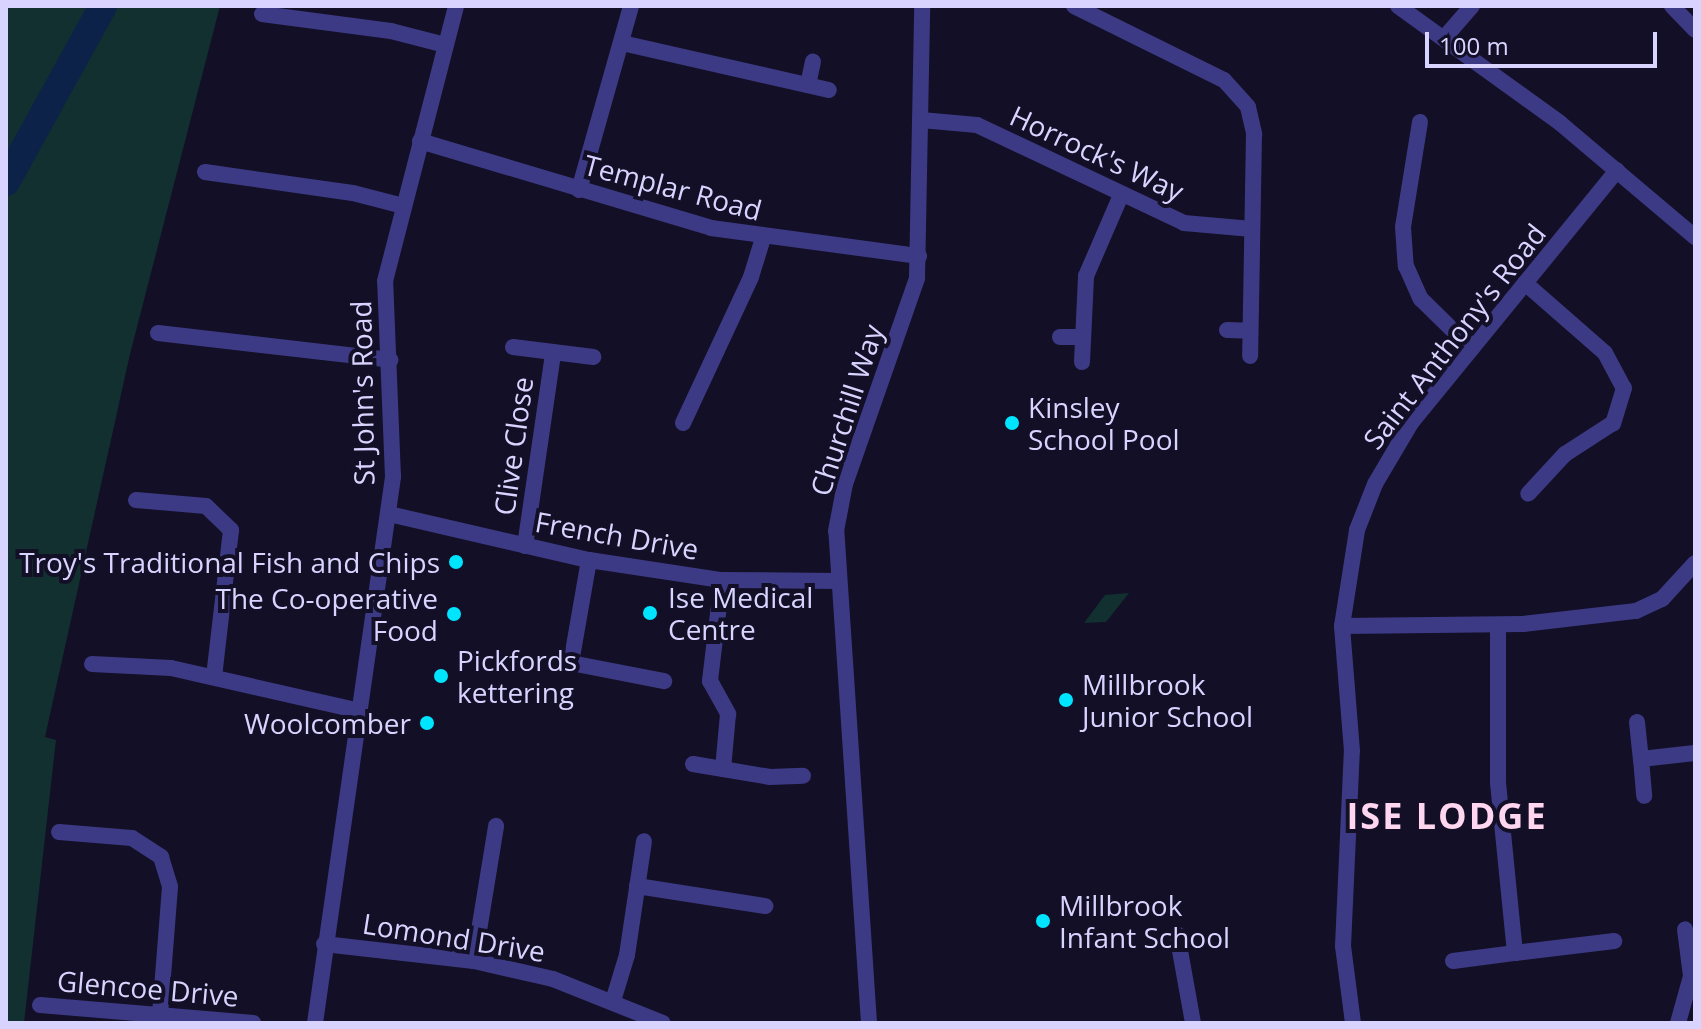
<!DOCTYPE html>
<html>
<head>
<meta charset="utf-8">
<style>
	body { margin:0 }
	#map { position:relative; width:1701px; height:1029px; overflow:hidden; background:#130f26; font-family:"Open Sans",sans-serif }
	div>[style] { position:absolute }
	.green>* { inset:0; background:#12302f }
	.river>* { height:28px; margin:-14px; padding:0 14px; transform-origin:14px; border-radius:14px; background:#0c2248 }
	.minor>* { height:16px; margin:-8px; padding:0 8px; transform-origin:8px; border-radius:8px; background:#3d3a85 }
	.dots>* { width:22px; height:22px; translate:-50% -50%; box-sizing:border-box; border:4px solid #130f26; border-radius:50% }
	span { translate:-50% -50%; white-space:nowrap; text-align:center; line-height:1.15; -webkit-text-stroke:8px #130f26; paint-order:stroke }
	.street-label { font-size:28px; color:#d9d4ff }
	.poi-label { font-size:28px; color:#d9d4ff }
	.left { translate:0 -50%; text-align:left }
	.right { translate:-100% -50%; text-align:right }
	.district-label { font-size:36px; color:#ffd6f0; font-weight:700; letter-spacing:2px }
	.frame { position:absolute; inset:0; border:8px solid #d9d4ff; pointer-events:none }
	.scale { position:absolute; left:1425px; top:32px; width:232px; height:36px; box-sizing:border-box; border:4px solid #d9d4ff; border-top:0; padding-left:10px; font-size:24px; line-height:28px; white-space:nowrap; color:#d9d4ff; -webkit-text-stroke:6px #130f26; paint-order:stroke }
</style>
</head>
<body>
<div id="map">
	<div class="green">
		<i style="clip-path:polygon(6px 6px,220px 6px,130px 354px,45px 737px,56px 740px,24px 1023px,6px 1023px)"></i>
		<i style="clip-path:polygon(1129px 593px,1106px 622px,1084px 623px,1105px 595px)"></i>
	</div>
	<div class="river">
		<i style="left:6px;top:182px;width:201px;rotate:-61.1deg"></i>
	</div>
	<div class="minor">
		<i style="left:1074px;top:6px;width:167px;rotate:26.3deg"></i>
		<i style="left:1224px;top:80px;width:36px;rotate:48deg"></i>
		<i style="left:1248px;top:107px;width:28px;rotate:77deg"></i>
		<i style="left:1254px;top:134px;width:222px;rotate:91deg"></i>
		<i style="left:1398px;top:6px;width:200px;rotate:35.8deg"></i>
		<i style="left:1560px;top:123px;width:177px;rotate:40.2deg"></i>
		<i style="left:1672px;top:6px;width:33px;rotate:46deg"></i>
		<i style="left:262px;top:14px;width:130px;rotate:7.5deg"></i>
		<i style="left:391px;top:31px;width:56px;rotate:14.5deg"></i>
		<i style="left:1445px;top:37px;width:41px;rotate:-48.9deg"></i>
		<i style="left:622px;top:43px;width:212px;rotate:12.8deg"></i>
		<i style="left:808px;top:85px;width:24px;rotate:-78deg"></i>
		<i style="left:921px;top:120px;width:56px;rotate:5.1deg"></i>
		<i style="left:977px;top:125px;width:229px;rotate:25.3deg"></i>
		<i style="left:1184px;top:223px;width:68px;rotate:5deg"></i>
		<i style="left:1420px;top:122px;width:106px;rotate:99.2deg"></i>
		<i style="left:1403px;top:227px;width:39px;rotate:86deg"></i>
		<i style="left:1406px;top:266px;width:36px;rotate:66deg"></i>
		<i style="left:1421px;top:299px;width:71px;rotate:44.4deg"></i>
		<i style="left:420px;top:141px;width:304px;rotate:16.6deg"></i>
		<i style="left:711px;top:228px;width:210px;rotate:7.7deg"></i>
		<i style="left:205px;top:172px;width:149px;rotate:8.1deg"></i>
		<i style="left:353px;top:193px;width:52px;rotate:14.6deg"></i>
		<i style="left:579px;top:190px;width:191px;rotate:-74.2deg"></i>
		<i style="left:1525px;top:283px;width:106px;rotate:41.2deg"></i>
		<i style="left:1605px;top:353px;width:40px;rotate:62deg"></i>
		<i style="left:1624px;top:388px;width:37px;rotate:107deg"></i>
		<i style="left:1613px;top:423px;width:57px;rotate:147.1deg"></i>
		<i style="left:1565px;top:454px;width:54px;rotate:132.8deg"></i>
		<i style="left:1227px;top:330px;width:23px;rotate:2deg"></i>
		<i style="left:158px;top:333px;width:234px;rotate:6.6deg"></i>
		<i style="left:1060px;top:337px;width:21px"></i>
		<i style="left:513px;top:347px;width:81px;rotate:7.1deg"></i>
		<i style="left:1082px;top:362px;width:86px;rotate:-87.3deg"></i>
		<i style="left:1086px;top:276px;width:88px;rotate:-66.6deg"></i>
		<i style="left:683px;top:423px;width:161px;rotate:-65deg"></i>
		<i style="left:751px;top:277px;width:41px;rotate:-72.9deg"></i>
		<i style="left:136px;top:500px;width:70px;rotate:4.9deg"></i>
		<i style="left:206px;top:506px;width:35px;rotate:44deg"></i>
		<i style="left:231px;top:530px;width:148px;rotate:96.6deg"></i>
		<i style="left:389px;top:514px;width:205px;rotate:13deg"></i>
		<i style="left:589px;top:560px;width:134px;rotate:8.6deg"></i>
		<i style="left:722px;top:580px;width:117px;rotate:0.5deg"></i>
		<i style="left:525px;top:546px;width:195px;rotate:-81.7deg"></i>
		<i style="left:589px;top:560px;width:105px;rotate:99.9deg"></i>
		<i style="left:571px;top:663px;width:95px;rotate:11deg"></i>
		<i style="left:722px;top:580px;width:102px;rotate:96.8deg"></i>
		<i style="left:710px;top:681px;width:38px;rotate:61deg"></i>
		<i style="left:728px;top:714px;width:55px;rotate:95.2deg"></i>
		<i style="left:1342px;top:626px;width:181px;rotate:-0.6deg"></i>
		<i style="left:1523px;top:624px;width:114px;rotate:-6.6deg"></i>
		<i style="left:1636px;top:611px;width:29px;rotate:-25deg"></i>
		<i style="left:1662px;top:599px;width:49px;rotate:-47.5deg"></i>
		<i style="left:92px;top:664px;width:79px;rotate:2.9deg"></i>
		<i style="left:171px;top:668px;width:194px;rotate:12.8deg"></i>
		<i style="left:1637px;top:722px;width:37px;rotate:84deg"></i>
		<i style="left:1641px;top:759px;width:54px;rotate:-6.3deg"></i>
		<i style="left:1641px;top:759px;width:37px;rotate:85deg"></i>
		<i style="left:693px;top:764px;width:78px;rotate:9.6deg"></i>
		<i style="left:770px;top:777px;width:33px;rotate:-2deg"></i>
		<i style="left:59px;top:832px;width:73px;rotate:4.7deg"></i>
		<i style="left:132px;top:838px;width:35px;rotate:33deg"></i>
		<i style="left:161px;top:857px;width:31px;rotate:73deg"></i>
		<i style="left:170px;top:887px;width:128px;rotate:94.5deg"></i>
		<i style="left:637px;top:886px;width:130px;rotate:8.9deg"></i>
		<i style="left:1177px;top:934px;width:90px;rotate:79.8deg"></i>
		<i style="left:324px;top:944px;width:151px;rotate:6.5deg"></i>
		<i style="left:474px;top:961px;width:81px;rotate:12.8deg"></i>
		<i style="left:553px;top:979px;width:118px;rotate:21.8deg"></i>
		<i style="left:1515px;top:953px;width:100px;rotate:-6.9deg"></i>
		<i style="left:474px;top:961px;width:137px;rotate:-80.7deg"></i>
		<i style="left:1453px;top:961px;width:63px;rotate:-7.4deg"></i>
		<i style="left:1515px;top:953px;width:172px;rotate:-95.7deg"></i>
		<i style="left:1498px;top:782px;width:157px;rotate:-90deg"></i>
		<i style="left:613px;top:1001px;width:48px;rotate:-73.1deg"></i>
		<i style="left:627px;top:955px;width:115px;rotate:-81.5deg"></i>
		<i style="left:40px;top:1005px;width:214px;rotate:4.8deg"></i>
		<i style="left:315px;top:1023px;width:552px;rotate:-81.87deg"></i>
		<i style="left:393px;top:477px;width:196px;rotate:-92.3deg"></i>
		<i style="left:385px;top:281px;width:284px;rotate:-75.5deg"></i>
		<i style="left:869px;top:1023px;width:493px;rotate:-93.8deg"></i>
		<i style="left:836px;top:531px;width:48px;rotate:-79.2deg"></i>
		<i style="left:845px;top:484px;width:218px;rotate:-70.7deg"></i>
		<i style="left:917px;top:278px;width:272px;rotate:-88.9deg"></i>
		<i style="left:1353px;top:1023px;width:78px;rotate:-97.4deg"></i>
		<i style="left:1343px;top:946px;width:195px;rotate:-87.4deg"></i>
		<i style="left:1352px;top:751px;width:125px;rotate:-94.6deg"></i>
		<i style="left:1342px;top:626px;width:97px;rotate:-81.1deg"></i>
		<i style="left:1357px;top:530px;width:49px;rotate:-68.6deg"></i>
		<i style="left:1375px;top:484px;width:71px;rotate:-59.5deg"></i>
		<i style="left:1411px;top:423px;width:326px;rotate:-50.8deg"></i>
		<i style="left:1678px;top:1023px;width:49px;rotate:-74.5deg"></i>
		<i style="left:1691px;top:976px;width:47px;rotate:-97.3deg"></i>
	</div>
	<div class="dots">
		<i style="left:1012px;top:423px;background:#00e5ff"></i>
		<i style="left:456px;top:562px;background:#00e5ff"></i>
		<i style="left:650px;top:613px;background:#00e5ff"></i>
		<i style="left:454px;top:614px;background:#00e5ff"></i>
		<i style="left:441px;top:676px;background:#00e5ff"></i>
		<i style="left:1066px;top:700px;background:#00e5ff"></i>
		<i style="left:427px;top:723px;background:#00e5ff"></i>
		<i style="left:1043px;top:921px;background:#00e5ff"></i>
	</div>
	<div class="street-label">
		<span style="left:1097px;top:153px;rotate:25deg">Horrock's Way</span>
		<span style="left:673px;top:187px;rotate:15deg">Templar Road</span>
		<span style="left:1454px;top:336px;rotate:-52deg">Saint Anthony's Road</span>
		<span style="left:362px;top:393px;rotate:-91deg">St John's Road</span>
		<span style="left:846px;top:410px;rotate:-72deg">Churchill Way</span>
		<span style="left:513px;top:446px;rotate:-82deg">Clive Close</span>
		<span style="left:617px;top:535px;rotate:10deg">French Drive</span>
		<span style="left:454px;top:937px;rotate:9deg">Lomond Drive</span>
		<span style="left:148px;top:988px;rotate:5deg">Glencoe Drive</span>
	</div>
	<div class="poi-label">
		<span class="left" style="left:1028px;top:423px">Kinsley<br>School Pool</span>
		<span class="right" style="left:440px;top:562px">Troy's Traditional Fish and Chips</span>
		<span class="left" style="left:668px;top:613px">Ise Medical<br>Centre</span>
		<span class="right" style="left:438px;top:614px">The Co-operative<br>Food</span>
		<span class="left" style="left:457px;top:676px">Pickfords<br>kettering</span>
		<span class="left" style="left:1082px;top:700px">Millbrook<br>Junior School</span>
		<span class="right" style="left:411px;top:723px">Woolcomber</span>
		<span class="left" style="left:1059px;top:921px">Millbrook<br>Infant School</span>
	</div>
	<div class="district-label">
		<span style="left:1447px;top:816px">ISE LODGE</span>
	</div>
	<div class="frame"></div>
	<div class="scale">100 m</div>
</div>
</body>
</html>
